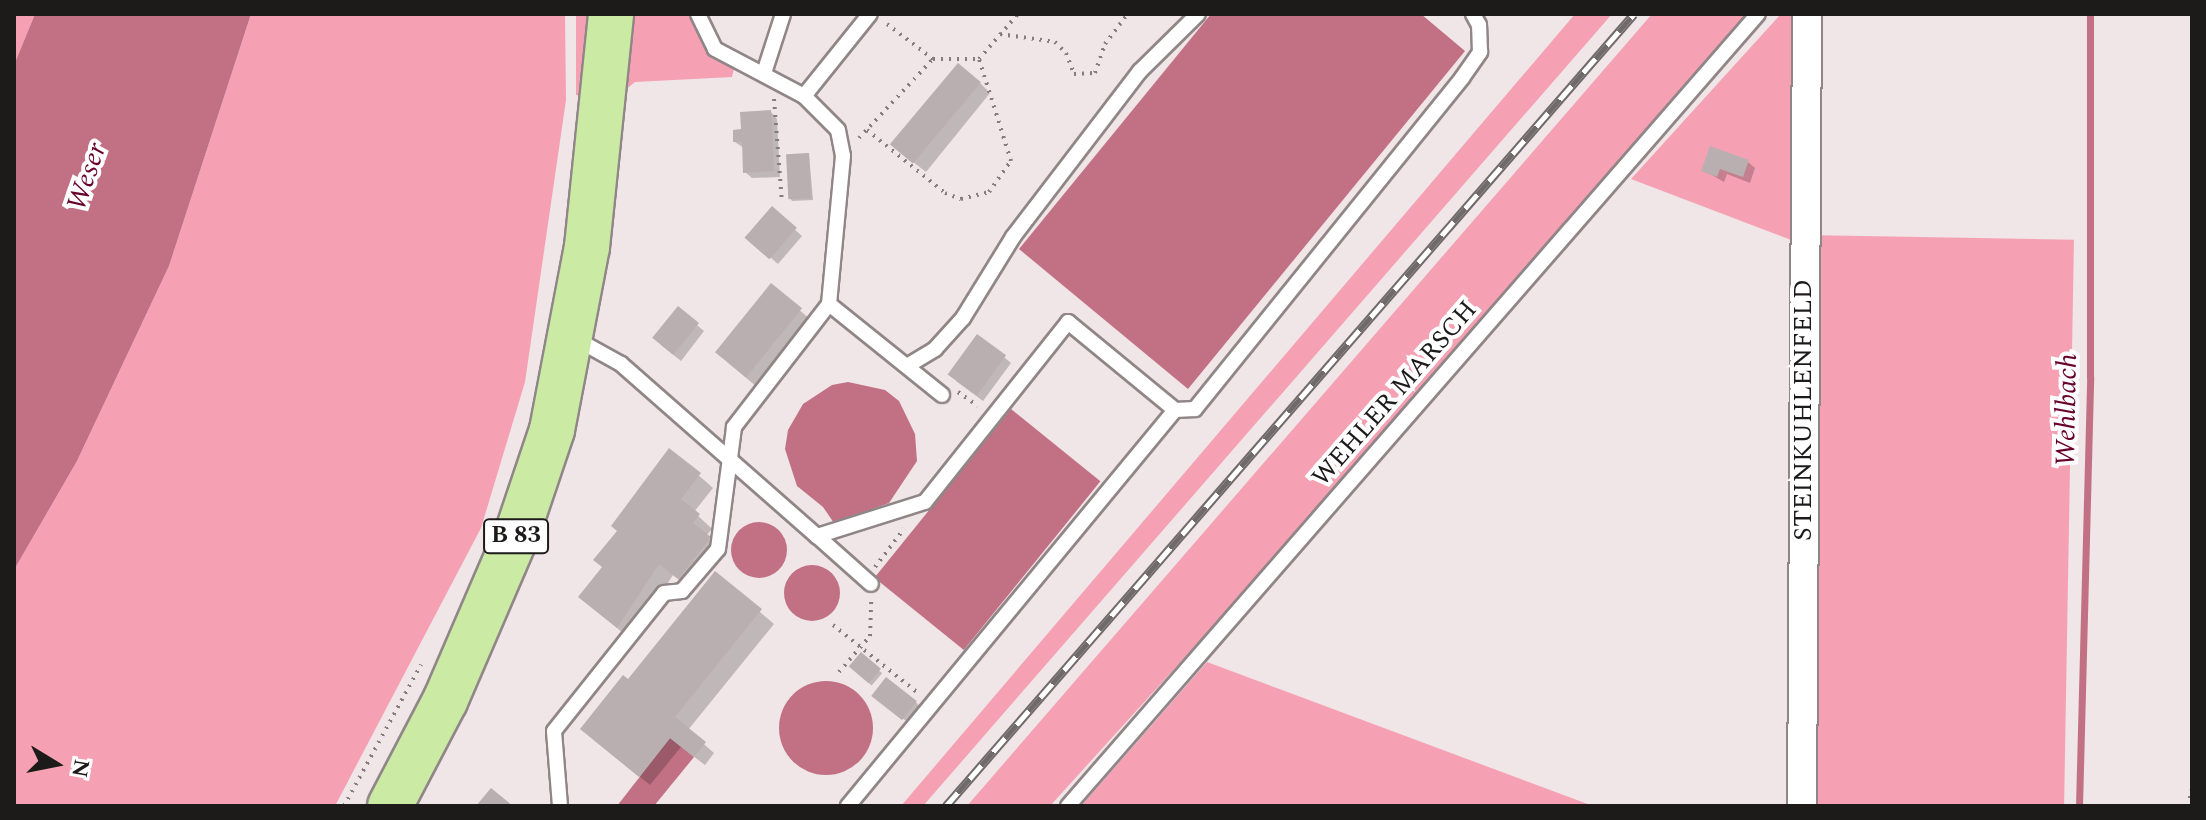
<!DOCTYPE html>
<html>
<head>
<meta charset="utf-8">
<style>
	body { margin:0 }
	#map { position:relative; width:2206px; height:820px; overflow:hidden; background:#f0e5e7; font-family:Spectral,serif }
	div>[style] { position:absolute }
	.green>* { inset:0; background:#f5a1b3; transform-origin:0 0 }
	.water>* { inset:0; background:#c27184; transform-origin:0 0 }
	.round { border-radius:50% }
	.shadow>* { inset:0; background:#0003; transform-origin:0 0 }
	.stream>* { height:7px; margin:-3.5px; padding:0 3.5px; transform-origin:3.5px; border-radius:3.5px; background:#c27184 }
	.building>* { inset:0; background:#b9afb0; transform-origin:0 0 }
	.path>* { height:4px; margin-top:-2px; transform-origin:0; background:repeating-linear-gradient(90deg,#847d7e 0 2px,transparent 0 8px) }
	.roads { filter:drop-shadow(2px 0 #908688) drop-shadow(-2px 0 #908688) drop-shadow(0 2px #908688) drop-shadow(0 -2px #908688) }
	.lane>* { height:14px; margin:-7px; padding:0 7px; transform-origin:7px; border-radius:7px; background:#fff }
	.street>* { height:28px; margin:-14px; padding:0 14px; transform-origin:14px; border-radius:14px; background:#fff }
	.primary>* { height:44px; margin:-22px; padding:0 22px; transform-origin:22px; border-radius:22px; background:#cbeba4 }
	.rail>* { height:9px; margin-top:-4.5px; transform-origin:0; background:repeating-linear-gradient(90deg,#fff 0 18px,#706a6b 0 36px); box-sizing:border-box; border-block:2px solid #706a6b }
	span { translate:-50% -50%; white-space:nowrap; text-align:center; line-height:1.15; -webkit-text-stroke:8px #fff; paint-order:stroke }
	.shield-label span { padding:2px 6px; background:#fff; border:2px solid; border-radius:6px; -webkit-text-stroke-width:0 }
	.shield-label { font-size:24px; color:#1d1a1a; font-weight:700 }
	.street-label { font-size:26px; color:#1d1a1a }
	.water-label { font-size:28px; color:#68002c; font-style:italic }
	.frame { position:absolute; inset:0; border:16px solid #1d1a1a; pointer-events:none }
	.north { position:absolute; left:16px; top:724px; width:80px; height:80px; -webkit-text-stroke:6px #fff; paint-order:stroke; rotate:100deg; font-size:22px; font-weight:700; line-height:32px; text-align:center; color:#1d1a1a }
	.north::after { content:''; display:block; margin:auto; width:28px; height:36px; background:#1d1a1a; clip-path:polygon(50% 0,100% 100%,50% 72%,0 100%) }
</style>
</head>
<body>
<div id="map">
	<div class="green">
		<i style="clip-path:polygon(14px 14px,35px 14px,14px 65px)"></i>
		<i style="clip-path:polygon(251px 14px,565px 14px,566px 100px,525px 382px,481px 528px,335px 806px,14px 806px,14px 570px,77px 461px,169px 266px)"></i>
		<i style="clip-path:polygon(576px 14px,698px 14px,715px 49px,737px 56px,732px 77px,635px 82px,613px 100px,576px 95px)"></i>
		<i style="clip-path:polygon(1575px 14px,1612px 14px,923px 806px,901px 806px)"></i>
		<i style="clip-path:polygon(1652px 14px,1746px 14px,1332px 495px,1050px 806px,967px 806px)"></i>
		<i style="clip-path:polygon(1781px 14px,1795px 14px,1794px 241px,1631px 179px)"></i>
		<i style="left:1805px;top:235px;width:269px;height:571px;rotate:1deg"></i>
		<i style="clip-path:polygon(1207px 662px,1593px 806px,1081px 806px)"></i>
	</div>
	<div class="water">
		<i style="clip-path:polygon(35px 14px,251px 14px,169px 266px,77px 461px,14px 570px,14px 65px)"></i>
		<i style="clip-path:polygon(1211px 14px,1421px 14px,1465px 51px,1188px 389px,1019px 249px)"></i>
		<i style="clip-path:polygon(848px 382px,885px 390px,899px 401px,915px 434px,917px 461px,889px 503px,834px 523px,823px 507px,797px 486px,785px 449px,788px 430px,803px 404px,832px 385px)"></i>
		<i style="left:1011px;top:409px;width:115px;height:217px;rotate:39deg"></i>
		<i class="round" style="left:731px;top:522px;width:56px;height:56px"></i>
		<i class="round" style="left:784px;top:565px;width:56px;height:56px"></i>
		<i class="round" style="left:779px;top:681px;width:94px;height:94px"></i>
		<i style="clip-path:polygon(670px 738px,694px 757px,654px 806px,617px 806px)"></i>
	</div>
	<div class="shadow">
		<i style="clip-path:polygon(980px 83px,990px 93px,926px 172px,903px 154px)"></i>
		<i style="clip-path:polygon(771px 112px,777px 119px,780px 177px,752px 178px,745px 172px,744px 148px,735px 142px)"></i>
		<i style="clip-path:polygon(809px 155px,813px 200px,792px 201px,790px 198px)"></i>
		<i style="clip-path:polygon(1748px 162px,1755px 168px,1750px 183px,1727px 174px,1724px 182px,1703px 170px)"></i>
		<i style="clip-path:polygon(772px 209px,802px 236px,778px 264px,755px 244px)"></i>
		<i style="clip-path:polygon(771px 286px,811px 320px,757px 387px,727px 362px)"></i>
		<i style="clip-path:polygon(678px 309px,704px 331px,681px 361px,661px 345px)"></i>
		<i style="clip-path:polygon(1004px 357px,1011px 363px,983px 401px,956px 381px)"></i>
		<i style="clip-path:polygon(670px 450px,713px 488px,694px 512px,712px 529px,706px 536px,723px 552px,693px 591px,673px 575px,631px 640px,581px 597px,604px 568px,619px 531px)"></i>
		<i style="clip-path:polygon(716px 574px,774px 624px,688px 730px,714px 753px,705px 765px,681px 747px,650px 785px,593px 739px,629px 682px)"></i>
		<i style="left:861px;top:655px;width:28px;height:16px;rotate:41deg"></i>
		<i style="clip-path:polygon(881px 702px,916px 702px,922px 709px,910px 724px)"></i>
	</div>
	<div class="stream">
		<i style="left:2079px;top:806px;width:429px;rotate:-88.5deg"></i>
		<i style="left:2090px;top:377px;width:363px;rotate:-90deg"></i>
	</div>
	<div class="building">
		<i style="left:958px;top:63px;width:30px;height:106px;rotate:40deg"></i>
		<i style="clip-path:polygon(771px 110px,774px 171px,743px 173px,742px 142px,733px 142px,733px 130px,741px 129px,740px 112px)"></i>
		<i style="clip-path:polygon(1710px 146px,1749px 160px,1743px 177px,1720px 169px,1717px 177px,1701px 171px)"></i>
		<i style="left:809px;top:153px;width:45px;height:23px;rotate:87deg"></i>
		<i style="left:772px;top:206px;width:33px;height:42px;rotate:41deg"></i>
		<i style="left:771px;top:283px;width:40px;height:89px;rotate:39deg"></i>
		<i style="left:678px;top:306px;width:27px;height:41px;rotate:39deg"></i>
		<i style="left:977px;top:334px;width:36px;height:50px;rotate:36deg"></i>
		<i style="clip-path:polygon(669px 448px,701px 473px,681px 499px,700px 514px,693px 523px,711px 537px,678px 579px,659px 564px,617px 628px,578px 597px,602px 567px,593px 560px,617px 531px,611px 526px)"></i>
		<i style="clip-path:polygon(715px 571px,762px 609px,675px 717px,706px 742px,694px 757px,670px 738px,639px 777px,580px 729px,623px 675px,628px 679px)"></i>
		<i style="left:861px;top:652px;width:26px;height:19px;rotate:40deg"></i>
		<i style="left:886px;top:677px;width:39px;height:24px;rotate:38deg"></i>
		<i style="clip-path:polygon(491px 788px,513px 806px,476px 806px)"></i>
	</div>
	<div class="path">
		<i style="left:887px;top:24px;width:58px;rotate:37.3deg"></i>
		<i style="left:1000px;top:34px;width:56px;rotate:8.3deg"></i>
		<i style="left:1055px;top:42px;width:16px;rotate:45deg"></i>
		<i style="left:1066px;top:53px;width:22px;rotate:69deg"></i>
		<i style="left:1074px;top:74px;width:21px;rotate:-3deg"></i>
		<i style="left:1095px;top:73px;width:31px;rotate:-71deg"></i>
		<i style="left:1105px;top:44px;width:38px;rotate:-53deg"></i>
		<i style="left:774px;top:99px;width:103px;rotate:85.6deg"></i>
		<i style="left:867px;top:130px;width:100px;rotate:38.9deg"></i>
		<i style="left:945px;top:193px;width:17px;rotate:21deg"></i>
		<i style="left:961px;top:199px;width:29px;rotate:-14deg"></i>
		<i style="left:989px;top:192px;width:38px;rotate:-55deg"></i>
		<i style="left:1011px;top:161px;width:107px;rotate:-107.4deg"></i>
		<i style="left:859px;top:138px;width:108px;rotate:-46.9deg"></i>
		<i style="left:933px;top:59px;width:46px"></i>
		<i style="left:979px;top:59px;width:60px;rotate:-49.1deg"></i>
		<i style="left:958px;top:392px;width:24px;rotate:35deg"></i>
		<i style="left:875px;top:567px;width:48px;rotate:-52.7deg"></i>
		<i style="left:833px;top:625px;width:109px;rotate:38.7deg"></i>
		<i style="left:839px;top:672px;width:48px;rotate:-49.3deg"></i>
		<i style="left:870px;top:636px;width:34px;rotate:-88deg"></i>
		<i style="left:344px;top:806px;width:161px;rotate:-61.4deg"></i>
		<i style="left:2188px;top:806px;width:18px;rotate:-77deg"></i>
	</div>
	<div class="roads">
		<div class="lane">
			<i style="left:764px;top:73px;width:62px;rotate:-72.1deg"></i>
			<i style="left:804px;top:96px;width:105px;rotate:-51.2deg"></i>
			<i style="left:829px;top:304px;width:145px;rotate:38.8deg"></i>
			<i style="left:576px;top:339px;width:51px;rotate:29.1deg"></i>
			<i style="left:621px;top:364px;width:261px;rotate:41.3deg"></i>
			<i style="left:817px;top:536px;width:113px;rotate:-17.5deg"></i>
			<i style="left:925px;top:502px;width:230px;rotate:-51.5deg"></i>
			<i style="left:1068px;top:322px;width:139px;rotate:39.4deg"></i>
			<i style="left:1175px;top:410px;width:514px;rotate:129.55deg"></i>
			<i style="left:907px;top:366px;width:33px;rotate:-31deg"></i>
			<i style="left:935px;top:349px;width:42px;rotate:-47.9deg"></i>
			<i style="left:963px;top:318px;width:95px;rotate:-58.3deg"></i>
			<i style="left:1013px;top:237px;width:209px;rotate:-52.6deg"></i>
			<i style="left:1140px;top:71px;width:81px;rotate:-44.5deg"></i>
			<i style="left:1175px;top:410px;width:20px;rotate:-3deg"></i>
			<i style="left:1195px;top:409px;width:425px;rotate:-51.1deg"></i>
			<i style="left:1462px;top:78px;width:32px;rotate:-55deg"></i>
			<i style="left:1480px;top:52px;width:27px;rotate:-92deg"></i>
			<i style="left:1479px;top:25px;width:13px;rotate:-119deg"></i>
			<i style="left:817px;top:536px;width:72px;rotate:41.6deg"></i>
			<i style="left:560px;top:806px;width:75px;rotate:-94.6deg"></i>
			<i style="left:554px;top:731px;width:176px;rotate:-51.4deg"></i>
			<i style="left:664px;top:593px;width:18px;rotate:-6deg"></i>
			<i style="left:682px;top:591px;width:55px;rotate:-49.4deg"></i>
			<i style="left:718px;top:549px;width:123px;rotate:-82.5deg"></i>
			<i style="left:734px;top:427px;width:155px;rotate:-52.3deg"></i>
			<i style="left:829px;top:304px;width:149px;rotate:-84.6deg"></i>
			<i style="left:843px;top:156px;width:26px;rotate:-101deg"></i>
			<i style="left:838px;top:130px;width:48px;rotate:-135deg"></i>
			<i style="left:804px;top:96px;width:101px;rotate:-152.2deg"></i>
			<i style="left:715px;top:49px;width:39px;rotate:-116deg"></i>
			<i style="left:1068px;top:806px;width:1050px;rotate:-48.94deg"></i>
		</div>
		<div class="street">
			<i style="left:1802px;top:806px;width:792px;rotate:-89.64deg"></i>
		</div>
		<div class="primary">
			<i style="left:390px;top:806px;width:119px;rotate:-62.4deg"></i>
			<i style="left:445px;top:701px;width:182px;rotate:-66.7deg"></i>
			<i style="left:517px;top:534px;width:110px;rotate:-71.4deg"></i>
			<i style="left:552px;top:430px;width:186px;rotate:-79.2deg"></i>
			<i style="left:587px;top:247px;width:234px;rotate:-84.1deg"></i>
		</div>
	</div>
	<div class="rail">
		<i style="left:946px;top:806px;width:1049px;rotate:-49.02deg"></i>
	</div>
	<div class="shield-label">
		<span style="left:516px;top:536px">B 83</span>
	</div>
	<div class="street-label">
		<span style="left:1395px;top:394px;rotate:-49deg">WEHLER MARSCH</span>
		<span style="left:1804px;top:410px;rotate:-90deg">STEINKUHLENFELD</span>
	</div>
	<div class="water-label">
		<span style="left:87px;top:177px;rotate:-71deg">Weser</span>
		<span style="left:2067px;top:410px;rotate:-89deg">Wehlbach</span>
	</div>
	<div class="frame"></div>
	<div class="north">N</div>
</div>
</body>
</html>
